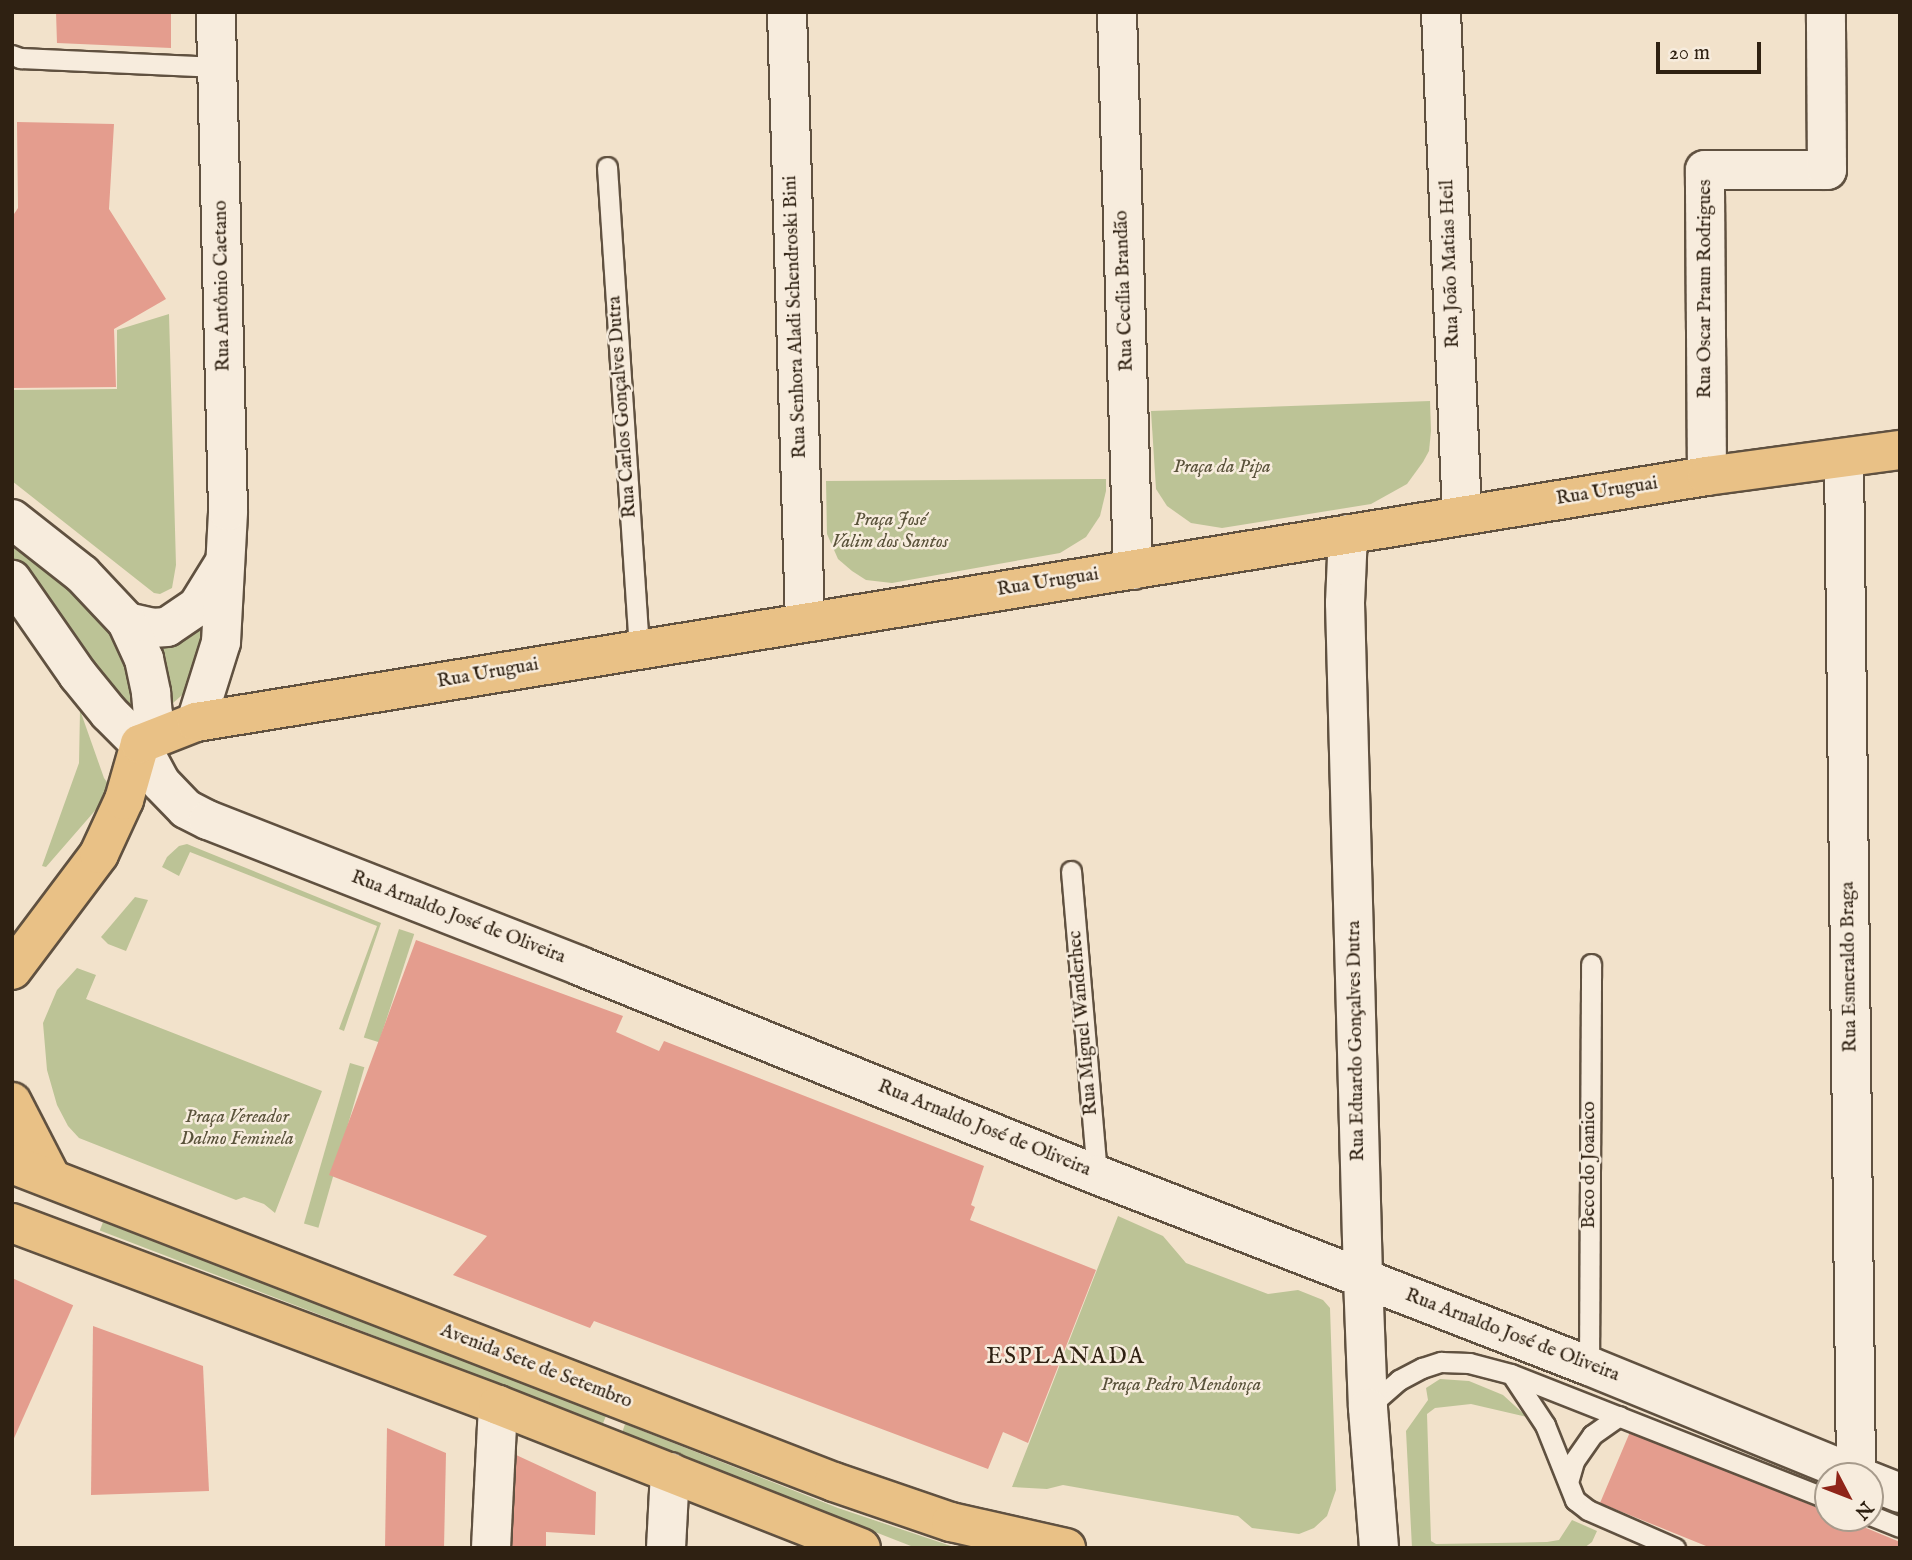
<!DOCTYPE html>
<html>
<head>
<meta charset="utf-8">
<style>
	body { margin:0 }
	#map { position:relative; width:1912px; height:1560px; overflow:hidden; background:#f2e2cb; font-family:"IM FELL English",serif }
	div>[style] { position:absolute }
	.green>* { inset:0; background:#bcc396; transform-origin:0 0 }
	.building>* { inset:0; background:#e49d8e; transform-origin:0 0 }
	.roads { filter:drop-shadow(2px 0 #605140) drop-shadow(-2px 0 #605140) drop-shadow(0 2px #605140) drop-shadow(0 -2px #605140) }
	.lane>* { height:19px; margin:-9.5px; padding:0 9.5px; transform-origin:9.5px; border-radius:9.5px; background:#f7ecdd }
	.street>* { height:38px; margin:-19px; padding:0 19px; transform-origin:19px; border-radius:19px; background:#f7ecdd }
	.secondary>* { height:38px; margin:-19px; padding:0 19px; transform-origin:19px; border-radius:19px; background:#f7ecdd }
	.primary>* { height:38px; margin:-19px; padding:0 19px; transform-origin:19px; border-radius:19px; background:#e9c186 }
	span { translate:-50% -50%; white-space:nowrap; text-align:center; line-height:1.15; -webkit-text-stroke:5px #f7ecdd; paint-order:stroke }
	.street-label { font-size:19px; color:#2f2112 }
	.park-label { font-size:19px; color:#59523a; font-style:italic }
	.quarter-label { font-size:23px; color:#2f2112; letter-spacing:2px }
	.frame { position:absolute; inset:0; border:14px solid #2f2112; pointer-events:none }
	.north { position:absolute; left:1814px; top:1462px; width:70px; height:70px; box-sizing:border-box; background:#f7ecdd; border:2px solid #a79b8c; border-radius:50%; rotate:132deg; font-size:19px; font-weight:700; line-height:28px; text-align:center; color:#2f2112 }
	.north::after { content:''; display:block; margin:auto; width:24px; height:32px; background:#8f2418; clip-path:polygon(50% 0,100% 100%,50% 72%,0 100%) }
	.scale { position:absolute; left:1656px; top:42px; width:105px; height:32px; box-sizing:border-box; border:4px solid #2f2112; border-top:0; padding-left:9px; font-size:21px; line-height:24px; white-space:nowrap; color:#2f2112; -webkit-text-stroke:5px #f7ecdd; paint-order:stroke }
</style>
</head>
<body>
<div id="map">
	<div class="green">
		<i style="clip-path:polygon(169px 314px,176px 565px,172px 588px,160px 594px,154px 593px,12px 481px,12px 390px,117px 389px,117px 330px)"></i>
		<i style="clip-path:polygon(1430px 401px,1431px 431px,1429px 451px,1423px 462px,1407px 484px,1371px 504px,1222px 528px,1191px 523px,1167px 506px,1156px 489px,1151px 411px)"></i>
		<i style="clip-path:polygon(1101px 479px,1106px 479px,1106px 491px,1100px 516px,1086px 537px,1060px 553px,892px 583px,866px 580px,852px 571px,838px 559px,827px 534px,826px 481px)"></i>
		<i style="clip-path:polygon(12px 538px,111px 619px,141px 710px,127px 707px,103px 686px,80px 644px,58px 613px,12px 560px)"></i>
		<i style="clip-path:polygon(199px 622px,204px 628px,195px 677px,189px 689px,173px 703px,170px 701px,154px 640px)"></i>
		<i style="clip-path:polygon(80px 710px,104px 778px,113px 790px,46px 867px,42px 866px,79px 763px)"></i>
		<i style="clip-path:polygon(187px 844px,381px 923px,344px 1031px,339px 1029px,377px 926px,190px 852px,179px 876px,162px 867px,167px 857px,179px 846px)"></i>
		<i style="clip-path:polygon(135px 897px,148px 900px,126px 951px,108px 944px,101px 937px)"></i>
		<i style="left:399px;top:929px;width:16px;height:114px;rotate:18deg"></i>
		<i style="clip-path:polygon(77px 968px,96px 975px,86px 999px,322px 1091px,275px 1213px,264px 1204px,244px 1197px,236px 1200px,79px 1138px,68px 1126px,57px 1105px,47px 1070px,43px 1023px,57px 990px)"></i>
		<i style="left:350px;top:1063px;width:15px;height:167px;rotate:16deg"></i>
		<i style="clip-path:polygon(1118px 1216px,1163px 1236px,1186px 1263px,1268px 1294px,1298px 1290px,1323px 1300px,1330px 1308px,1336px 1490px,1327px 1516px,1314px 1528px,1299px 1534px,1252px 1528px,1238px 1516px,1063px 1485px,1047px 1489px,1012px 1487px)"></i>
		<i style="left:103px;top:1222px;width:539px;height:9px;rotate:21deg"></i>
		<i style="clip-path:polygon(1440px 1379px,1469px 1381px,1503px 1395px,1527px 1417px,1471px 1404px,1435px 1408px,1427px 1414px,1431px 1541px,1436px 1544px,1547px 1542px,1559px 1540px,1572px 1520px,1597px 1531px,1592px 1542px,1584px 1548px,1412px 1548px,1406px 1431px,1428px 1400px,1426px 1388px)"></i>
		<i style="clip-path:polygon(625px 1424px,838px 1508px,957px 1548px,916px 1548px,622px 1433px)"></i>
	</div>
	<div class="building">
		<i style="clip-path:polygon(56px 12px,171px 12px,171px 48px,57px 43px)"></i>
		<i style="clip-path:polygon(17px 122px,114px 124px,109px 209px,166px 299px,114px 329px,116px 387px,12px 388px,12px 217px,18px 208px)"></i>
		<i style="clip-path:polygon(416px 940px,623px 1016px,616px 1032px,659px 1051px,664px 1041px,984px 1166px,971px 1205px,975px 1207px,970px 1220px,1096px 1270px,1028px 1443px,1003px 1432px,988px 1469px,594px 1321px,590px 1328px,453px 1275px,487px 1236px,329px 1175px)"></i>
		<i style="left:12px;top:1278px;width:67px;height:270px;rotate:24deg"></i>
		<i style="clip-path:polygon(93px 1326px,203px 1366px,209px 1491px,91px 1495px)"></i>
		<i style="clip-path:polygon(387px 1428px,446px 1453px,444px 1548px,385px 1548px)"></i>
		<i style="clip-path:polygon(1630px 1432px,1828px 1512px,1828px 1518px,1842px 1518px,1900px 1542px,1900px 1548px,1711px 1548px,1600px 1503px)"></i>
		<i style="clip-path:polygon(514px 1454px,596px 1492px,595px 1535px,546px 1532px,546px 1548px,504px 1548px)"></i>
	</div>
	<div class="roads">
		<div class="lane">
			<i style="left:12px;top:55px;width:9px;rotate:21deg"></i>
			<i style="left:20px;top:58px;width:198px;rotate:2.6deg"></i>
			<i style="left:607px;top:167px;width:482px;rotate:86.2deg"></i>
			<i style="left:1071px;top:871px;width:305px;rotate:85.1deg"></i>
			<i style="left:1589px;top:1366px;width:402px;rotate:-89.7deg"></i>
			<i style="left:1512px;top:1375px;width:60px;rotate:56.6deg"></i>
			<i style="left:1545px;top:1425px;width:81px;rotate:68.2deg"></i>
			<i style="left:1575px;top:1500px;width:16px;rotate:38deg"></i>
			<i style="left:1588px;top:1510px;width:95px;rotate:23.6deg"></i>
			<i style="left:1368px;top:1407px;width:41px;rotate:-41.1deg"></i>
			<i style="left:1399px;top:1380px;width:26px;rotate:-28deg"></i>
			<i style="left:1422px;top:1368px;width:20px;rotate:-18deg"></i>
			<i style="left:1441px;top:1362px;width:28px;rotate:2deg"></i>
			<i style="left:1469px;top:1363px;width:43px;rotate:14.7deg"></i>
			<i style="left:1511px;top:1374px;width:341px;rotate:21.5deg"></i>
			<i style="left:1569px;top:1479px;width:19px;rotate:-74deg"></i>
			<i style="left:1574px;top:1461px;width:32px;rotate:-55deg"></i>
			<i style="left:1592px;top:1435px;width:33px;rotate:-35deg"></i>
			<i style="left:1870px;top:1515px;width:32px;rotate:22deg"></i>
		</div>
		<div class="street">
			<i style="left:787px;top:12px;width:610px;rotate:88.31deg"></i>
			<i style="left:1117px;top:12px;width:558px;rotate:88.36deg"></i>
			<i style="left:1441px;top:12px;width:504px;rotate:87.61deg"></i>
			<i style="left:1844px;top:460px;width:1015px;rotate:89.32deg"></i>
			<i style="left:1707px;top:476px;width:306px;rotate:-90.4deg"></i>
			<i style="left:1705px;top:170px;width:122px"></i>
			<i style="left:1827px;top:170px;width:158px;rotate:-90.4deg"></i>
			<i style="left:1348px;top:534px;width:69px;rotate:92.5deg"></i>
			<i style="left:1345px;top:603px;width:675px;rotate:88.47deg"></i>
			<i style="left:1363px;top:1278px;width:130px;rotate:87.8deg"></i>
			<i style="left:1368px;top:1408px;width:140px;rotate:85.5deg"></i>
			<i style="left:127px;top:622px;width:26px;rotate:13deg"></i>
			<i style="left:152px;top:628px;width:15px;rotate:-4deg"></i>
			<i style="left:167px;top:627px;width:36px;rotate:-34deg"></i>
			<i style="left:197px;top:607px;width:49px;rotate:-58.2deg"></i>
			<i style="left:196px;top:722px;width:84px;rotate:-72.6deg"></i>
			<i style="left:221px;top:642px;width:131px;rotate:-86.9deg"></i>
			<i style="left:228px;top:511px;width:499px;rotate:-91.4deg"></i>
			<i style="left:140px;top:744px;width:44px;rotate:61.7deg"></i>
			<i style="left:161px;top:783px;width:36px;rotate:46deg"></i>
			<i style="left:186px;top:809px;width:25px;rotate:27deg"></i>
			<i style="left:208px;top:820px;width:400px;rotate:21.4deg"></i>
			<i style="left:580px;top:966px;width:558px;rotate:22.01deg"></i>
			<i style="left:1097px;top:1175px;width:528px;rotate:21.22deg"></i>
			<i style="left:1589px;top:1366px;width:291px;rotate:22.2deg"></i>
			<i style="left:1870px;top:1481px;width:32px;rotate:22deg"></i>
			<i style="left:491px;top:1548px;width:143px;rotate:-87.2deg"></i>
			<i style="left:666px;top:1548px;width:76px;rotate:-87deg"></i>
		</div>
		<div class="secondary">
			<i style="left:12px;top:519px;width:89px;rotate:38.2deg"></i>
			<i style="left:82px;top:574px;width:66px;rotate:46.8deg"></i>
			<i style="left:127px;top:622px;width:41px;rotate:65.3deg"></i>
			<i style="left:144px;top:659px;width:35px;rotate:78deg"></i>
			<i style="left:151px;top:693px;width:21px;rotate:85deg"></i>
			<i style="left:153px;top:714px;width:33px;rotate:113deg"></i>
			<i style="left:140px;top:744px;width:44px;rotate:-135deg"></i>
			<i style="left:109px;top:713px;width:49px;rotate:-129.2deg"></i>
			<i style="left:78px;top:675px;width:116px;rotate:-124.8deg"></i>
		</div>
		<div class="primary">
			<i style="left:12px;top:970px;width:145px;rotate:-53.1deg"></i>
			<i style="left:99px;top:854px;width:60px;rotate:-65.2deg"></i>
			<i style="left:124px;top:800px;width:58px;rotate:-74.1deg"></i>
			<i style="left:140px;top:744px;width:60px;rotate:-21.4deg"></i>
			<i style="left:196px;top:722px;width:1531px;rotate:-9.25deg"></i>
			<i style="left:1707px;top:476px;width:195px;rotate:-7.7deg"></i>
			<i style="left:12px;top:1102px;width:85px;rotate:62.8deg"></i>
			<i style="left:12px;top:1164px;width:881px;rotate:21.15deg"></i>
			<i style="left:834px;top:1482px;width:124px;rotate:18.9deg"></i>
			<i style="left:951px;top:1522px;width:118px;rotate:12.7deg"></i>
			<i style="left:12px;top:1223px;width:519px;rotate:20.53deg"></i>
			<i style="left:498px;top:1405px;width:390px;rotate:21.5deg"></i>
		</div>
	</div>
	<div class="street-label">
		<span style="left:1451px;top:264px;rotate:-92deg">Rua João Matias Heil</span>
		<span style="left:223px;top:286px;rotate:-91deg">Rua Antônio Caetano</span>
		<span style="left:1706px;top:289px;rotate:-90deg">Rua Oscar Praun Rodrigues</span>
		<span style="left:1125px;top:291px;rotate:-92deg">Rua Cecília Brandão</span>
		<span style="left:796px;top:317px;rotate:-92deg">Rua Senhora Aladi Schendroski Bini</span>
		<span style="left:623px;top:407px;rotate:-94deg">Rua Carlos Gonçalves Dutra</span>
		<span style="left:1607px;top:492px;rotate:-9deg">Rua Uruguai</span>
		<span style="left:1048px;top:583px;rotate:-9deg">Rua Uruguai</span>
		<span style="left:488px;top:674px;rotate:-10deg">Rua Uruguai</span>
		<span style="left:458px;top:918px;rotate:21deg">Rua Arnaldo José de Oliveira</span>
		<span style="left:1850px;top:967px;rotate:-91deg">Rua Esmeraldo Braga</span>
		<span style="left:1084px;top:1023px;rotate:-95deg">Rua Miguel Wanderhec</span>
		<span style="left:1357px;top:1041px;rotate:-91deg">Rua Eduardo Gonçalves Dutra</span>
		<span style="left:984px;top:1129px;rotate:22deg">Rua Arnaldo José de Oliveira</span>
		<span style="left:1590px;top:1165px;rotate:-90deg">Beco do Joanico</span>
		<span style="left:1512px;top:1336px;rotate:21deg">Rua Arnaldo José de Oliveira</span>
		<span style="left:536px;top:1367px;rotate:21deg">Avenida Sete de Setembro</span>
	</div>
	<div class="park-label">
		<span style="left:1222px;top:468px">Praça da Pipa</span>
		<span style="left:890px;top:532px">Praça José<br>Valim dos Santos</span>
		<span style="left:237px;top:1129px">Praça Vereador<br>Dalmo Feminela</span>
		<span style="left:1181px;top:1386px">Praça Pedro Mendonça</span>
	</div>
	<div class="quarter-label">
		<span style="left:1066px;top:1357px">ESPLANADA</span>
	</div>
	<div class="frame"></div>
	<div class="north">N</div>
	<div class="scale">20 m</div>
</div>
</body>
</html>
